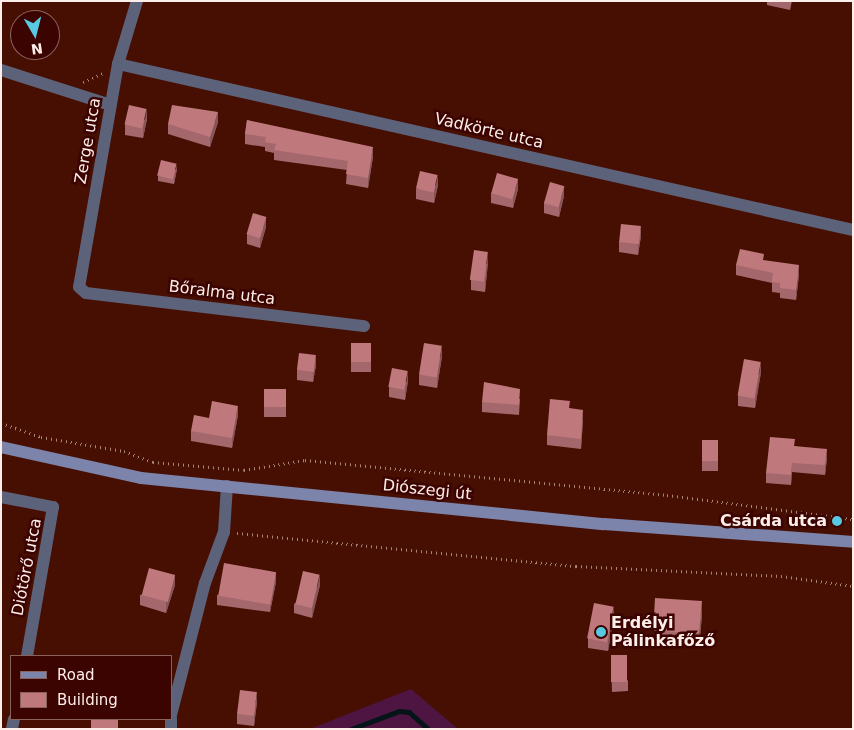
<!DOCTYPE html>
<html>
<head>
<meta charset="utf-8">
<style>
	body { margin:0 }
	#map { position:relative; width:854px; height:730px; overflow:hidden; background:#470f02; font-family:"DejaVu Sans",sans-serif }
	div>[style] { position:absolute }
	.green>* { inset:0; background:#4e1543 }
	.stream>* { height:5px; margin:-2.5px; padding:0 2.5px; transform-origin:2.5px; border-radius:2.5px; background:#051418 }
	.path>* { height:3px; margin-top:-1.5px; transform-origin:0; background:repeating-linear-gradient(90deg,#a6847b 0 1px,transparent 0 5px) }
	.street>* { height:12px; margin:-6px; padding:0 6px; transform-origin:6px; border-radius:6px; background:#5d627b }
	.secondary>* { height:12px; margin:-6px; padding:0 6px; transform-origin:6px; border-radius:6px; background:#7c84ab }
	.wall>* { inset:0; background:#a4686c; transform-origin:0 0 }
	.shaded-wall>* { inset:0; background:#865558 }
	.building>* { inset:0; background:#bf797d; transform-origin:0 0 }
	.dots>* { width:14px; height:14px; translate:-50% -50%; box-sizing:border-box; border:2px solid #3c0400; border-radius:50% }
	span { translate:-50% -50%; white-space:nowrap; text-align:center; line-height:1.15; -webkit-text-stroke:5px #3c0400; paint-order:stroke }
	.street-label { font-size:16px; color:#fdeeea }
	.poi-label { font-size:16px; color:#fdeeea; font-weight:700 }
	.right { translate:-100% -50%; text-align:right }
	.left { translate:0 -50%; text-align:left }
	.frame { position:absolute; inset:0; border:2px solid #fdeeea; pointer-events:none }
	.legend { position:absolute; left:10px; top:655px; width:162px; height:65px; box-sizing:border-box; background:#3c0400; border:1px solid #89625e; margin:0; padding:6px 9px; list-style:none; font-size:15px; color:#fdeeea }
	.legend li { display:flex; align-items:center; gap:10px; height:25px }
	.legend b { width:25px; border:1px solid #89625e }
	.north { position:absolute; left:10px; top:10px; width:50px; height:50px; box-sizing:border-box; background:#3c0400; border:1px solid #89625e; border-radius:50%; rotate:172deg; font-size:14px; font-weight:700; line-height:20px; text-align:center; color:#fdeeea }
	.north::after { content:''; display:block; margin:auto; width:18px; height:22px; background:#58c9e3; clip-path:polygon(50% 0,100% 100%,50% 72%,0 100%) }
</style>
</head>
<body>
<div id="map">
	<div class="green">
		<i style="clip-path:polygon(411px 689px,458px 729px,310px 729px)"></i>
	</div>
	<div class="stream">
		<i style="left:351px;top:729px;width:51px;rotate:-20.6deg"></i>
		<i style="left:399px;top:711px;width:10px;rotate:6deg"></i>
		<i style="left:409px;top:712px;width:25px;rotate:42deg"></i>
	</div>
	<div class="path">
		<i style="left:83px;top:82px;width:22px;rotate:-24deg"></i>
		<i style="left:1px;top:423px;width:42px;rotate:19.3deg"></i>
		<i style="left:41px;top:437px;width:84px;rotate:9.6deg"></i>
		<i style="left:124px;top:451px;width:31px;rotate:21deg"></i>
		<i style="left:153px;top:462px;width:91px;rotate:5deg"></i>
		<i style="left:244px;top:470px;width:62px;rotate:-9.3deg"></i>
		<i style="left:305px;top:460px;width:364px;rotate:5.5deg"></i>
		<i style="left:667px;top:495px;width:188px;rotate:7.4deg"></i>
		<i style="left:237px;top:533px;width:341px;rotate:5.6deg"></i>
		<i style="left:576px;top:566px;width:205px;rotate:2.8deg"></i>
		<i style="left:781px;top:576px;width:73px;rotate:7.9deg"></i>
	</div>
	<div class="street">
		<i style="left:137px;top:1px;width:66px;rotate:106.8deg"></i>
		<i style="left:118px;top:64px;width:226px;rotate:99.9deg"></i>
		<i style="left:79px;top:287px;width:9px;rotate:41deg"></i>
		<i style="left:86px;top:293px;width:280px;rotate:6.8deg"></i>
		<i style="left:118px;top:64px;width:754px;rotate:12.73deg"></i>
		<i style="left:1px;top:70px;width:115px;rotate:17.7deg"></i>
		<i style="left:1px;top:497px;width:53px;rotate:10.9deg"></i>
		<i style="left:53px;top:507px;width:151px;rotate:99.9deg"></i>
		<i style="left:171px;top:715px;width:136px;rotate:-75.6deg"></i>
		<i style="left:205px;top:583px;width:54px;rotate:-69.6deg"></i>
		<i style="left:224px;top:532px;width:46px;rotate:-86.3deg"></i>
		<i style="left:12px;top:729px;width:10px;rotate:-79deg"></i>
		<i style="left:171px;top:729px;width:10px;rotate:-90deg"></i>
	</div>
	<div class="secondary">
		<i style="left:1px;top:447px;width:143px;rotate:12.5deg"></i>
		<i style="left:141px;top:478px;width:465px;rotate:5.7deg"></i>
		<i style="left:604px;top:524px;width:250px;rotate:4.1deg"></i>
	</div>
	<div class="wall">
		<i style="clip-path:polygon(767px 1px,792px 1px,790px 10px,767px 5px)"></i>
		<i style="clip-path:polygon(147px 119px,143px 138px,125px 135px,125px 125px)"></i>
		<i style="clip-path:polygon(247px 120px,373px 157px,368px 188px,346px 184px,347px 170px,274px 160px,274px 153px,265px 151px,265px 147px,245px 144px,245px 134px)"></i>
		<i style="clip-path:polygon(218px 122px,210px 147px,168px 134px,168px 124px)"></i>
		<i style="clip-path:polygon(177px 169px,174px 184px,158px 181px,158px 176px)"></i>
		<i style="clip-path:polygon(438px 185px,434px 203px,416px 199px,416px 189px)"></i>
		<i style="clip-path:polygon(518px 189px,513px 208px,491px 203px,491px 193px)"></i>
		<i style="clip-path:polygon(564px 196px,559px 217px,544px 213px,544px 203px)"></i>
		<i style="clip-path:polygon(266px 227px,260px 248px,247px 244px,247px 234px)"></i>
		<i style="clip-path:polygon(641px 236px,638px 255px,619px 252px,619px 242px)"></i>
		<i style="clip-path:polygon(764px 261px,799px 275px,796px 300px,780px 298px,780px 293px,772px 292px,772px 283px,736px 275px,736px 265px)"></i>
		<i style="clip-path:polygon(488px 262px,485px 292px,471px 290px,471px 280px)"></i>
		<i style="left:351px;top:343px;width:20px;height:29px"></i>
		<i style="clip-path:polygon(442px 356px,437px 388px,419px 385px,419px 375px)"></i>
		<i style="clip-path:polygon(316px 365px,313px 382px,297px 380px,297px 370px)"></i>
		<i style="clip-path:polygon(761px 372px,755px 408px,738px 406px,738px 396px)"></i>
		<i style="clip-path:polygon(408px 381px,405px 400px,389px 397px,389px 387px)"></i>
		<i style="left:264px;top:389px;width:22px;height:28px"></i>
		<i style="clip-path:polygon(520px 399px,519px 415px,482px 412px,482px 402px)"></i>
		<i style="clip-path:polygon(570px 409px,583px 420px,581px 449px,547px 445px,547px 435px)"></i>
		<i style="clip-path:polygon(238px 415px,232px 448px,191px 441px,191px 431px,209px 418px)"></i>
		<i style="left:718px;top:440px;width:31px;height:16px;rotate:90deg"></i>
		<i style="clip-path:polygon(795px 446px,827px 459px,825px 475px,792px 472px,791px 485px,766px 483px,766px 473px)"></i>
		<i style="clip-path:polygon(276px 582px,270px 612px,217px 605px,217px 595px)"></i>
		<i style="clip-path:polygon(175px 585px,166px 613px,140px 605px,140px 595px)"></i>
		<i style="clip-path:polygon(320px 585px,312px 618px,294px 613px,294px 604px)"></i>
		<i style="clip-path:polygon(702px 615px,699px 648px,659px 645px,659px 631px,654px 631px,654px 616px)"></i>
		<i style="clip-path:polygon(614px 617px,608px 651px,588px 648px,588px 638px)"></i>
		<i style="clip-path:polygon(611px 655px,628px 681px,628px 691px,612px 692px)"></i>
		<i style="clip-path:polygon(257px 702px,254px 726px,237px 724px,237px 714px)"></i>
	</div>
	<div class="shaded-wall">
		<i style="clip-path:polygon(147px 109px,147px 119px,143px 138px,143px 128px)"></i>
		<i style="clip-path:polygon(218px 112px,218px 122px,210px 147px,210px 137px)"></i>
		<i style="clip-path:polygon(373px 147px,373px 157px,368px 188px,368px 178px)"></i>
		<i style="clip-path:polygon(177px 164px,177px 169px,174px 184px,174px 179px)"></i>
		<i style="clip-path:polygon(438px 175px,438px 185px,434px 203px,434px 193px)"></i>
		<i style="clip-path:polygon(518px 179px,518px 189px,513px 208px,513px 198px)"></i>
		<i style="clip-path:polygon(564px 186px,564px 196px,559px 217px,559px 207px)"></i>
		<i style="clip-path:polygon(266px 217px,266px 227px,260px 248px,260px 238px)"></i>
		<i style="clip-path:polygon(641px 226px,641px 236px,638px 255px,638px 245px)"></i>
		<i style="clip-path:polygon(488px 252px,488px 262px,485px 292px,485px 282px)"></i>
		<i style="clip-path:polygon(799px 265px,799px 275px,796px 300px,796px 290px)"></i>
		<i style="clip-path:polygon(442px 346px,442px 356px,437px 388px,437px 378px)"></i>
		<i style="clip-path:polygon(316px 355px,316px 365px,313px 382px,313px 372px)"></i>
		<i style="clip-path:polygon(761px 362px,761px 372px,755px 408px,755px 398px)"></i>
		<i style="clip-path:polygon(408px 371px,408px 381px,405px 400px,405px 390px)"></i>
		<i style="clip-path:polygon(238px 406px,238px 415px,232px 448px,232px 438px)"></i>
		<i style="clip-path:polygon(583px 410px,583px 420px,581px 449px,581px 439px)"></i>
		<i style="clip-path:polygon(827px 449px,827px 459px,825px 475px,825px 465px)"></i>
		<i style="clip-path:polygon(792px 463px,792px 472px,791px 485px,791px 475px)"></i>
		<i style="clip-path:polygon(276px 572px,276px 582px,270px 612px,270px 602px)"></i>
		<i style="clip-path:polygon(175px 575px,175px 585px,166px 613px,166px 603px)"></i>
		<i style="clip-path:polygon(320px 575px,320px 585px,312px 618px,312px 608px)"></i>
		<i style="clip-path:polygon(702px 601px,702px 615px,699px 648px,699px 633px)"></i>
		<i style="clip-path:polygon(614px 607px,614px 617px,608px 651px,608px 641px)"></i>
		<i style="clip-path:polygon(257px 692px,257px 702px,254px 726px,254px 716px)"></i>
	</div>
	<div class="building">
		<i style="left:129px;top:105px;width:18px;height:20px;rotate:13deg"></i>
		<i style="clip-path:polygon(172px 105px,218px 112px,210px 137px,168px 124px)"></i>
		<i style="clip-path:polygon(247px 120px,373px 147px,368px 178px,346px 174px,348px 161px,274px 150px,276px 144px,265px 142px,266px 137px,245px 134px)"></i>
		<i style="left:161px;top:160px;width:16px;height:16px;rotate:14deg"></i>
		<i style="left:420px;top:171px;width:18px;height:18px;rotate:13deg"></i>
		<i style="left:497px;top:173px;width:22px;height:21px;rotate:16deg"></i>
		<i style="left:550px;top:182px;width:15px;height:22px;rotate:16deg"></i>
		<i style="left:253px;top:213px;width:14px;height:22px;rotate:17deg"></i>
		<i style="left:621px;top:224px;width:20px;height:18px;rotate:6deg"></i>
		<i style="clip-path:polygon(740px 249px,764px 254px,763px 260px,799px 265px,796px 290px,780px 288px,780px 283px,772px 282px,773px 273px,736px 265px)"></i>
		<i style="left:474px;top:250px;width:14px;height:30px;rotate:8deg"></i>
		<i style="left:351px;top:343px;width:20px;height:19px"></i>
		<i style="left:424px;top:343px;width:18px;height:32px;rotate:9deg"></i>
		<i style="left:299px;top:353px;width:17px;height:17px;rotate:7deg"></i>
		<i style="left:744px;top:359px;width:17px;height:37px;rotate:10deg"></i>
		<i style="left:392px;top:368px;width:16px;height:19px;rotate:11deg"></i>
		<i style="clip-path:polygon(484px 382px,520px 389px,519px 405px,482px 402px)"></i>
		<i style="left:264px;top:389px;width:22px;height:18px"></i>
		<i style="clip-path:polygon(550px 399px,570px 401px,569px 408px,583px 410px,581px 439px,547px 435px)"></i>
		<i style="clip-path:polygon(212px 401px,238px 406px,232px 438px,191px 431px,194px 415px,209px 418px)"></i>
		<i style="clip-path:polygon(770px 437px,795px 439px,794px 446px,827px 449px,825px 465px,792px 463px,791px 475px,766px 473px)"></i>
		<i style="left:718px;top:440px;width:21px;height:16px;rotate:90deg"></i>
		<i style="left:224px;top:563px;width:53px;height:33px;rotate:10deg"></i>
		<i style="left:149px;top:568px;width:27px;height:28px;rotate:15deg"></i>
		<i style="left:303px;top:571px;width:17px;height:34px;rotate:13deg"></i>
		<i style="clip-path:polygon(655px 598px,702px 601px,699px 633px,659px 631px,660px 617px,654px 616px)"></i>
		<i style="left:594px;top:603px;width:20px;height:36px;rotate:11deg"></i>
		<i style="left:611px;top:655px;width:16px;height:27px"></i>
		<i style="left:240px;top:690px;width:17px;height:24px;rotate:7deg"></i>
		<i style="left:91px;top:719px;width:27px;height:10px"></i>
	</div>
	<div class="dots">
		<i style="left:837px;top:521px;background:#58c9e3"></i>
		<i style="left:601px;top:632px;background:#58c9e3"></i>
	</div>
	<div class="street-label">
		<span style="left:489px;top:131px;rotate:13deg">Vadkörte utca</span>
		<span style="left:88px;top:141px;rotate:-80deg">Zerge utca</span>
		<span style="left:222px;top:293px;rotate:7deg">Bőralma utca</span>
		<span style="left:427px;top:490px;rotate:6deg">Diószegi út</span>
		<span style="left:27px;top:567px;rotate:-79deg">Diótörő utca</span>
	</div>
	<div class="poi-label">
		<span class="right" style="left:827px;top:521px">Csárda utca</span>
		<span class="left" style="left:611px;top:632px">Erdélyi<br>Pálinkafőző</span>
	</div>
	<div class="frame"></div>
	<ul class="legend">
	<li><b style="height:6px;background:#7c84ab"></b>Road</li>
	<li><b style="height:14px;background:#bf797d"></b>Building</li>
	</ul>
	<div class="north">N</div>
</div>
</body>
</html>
